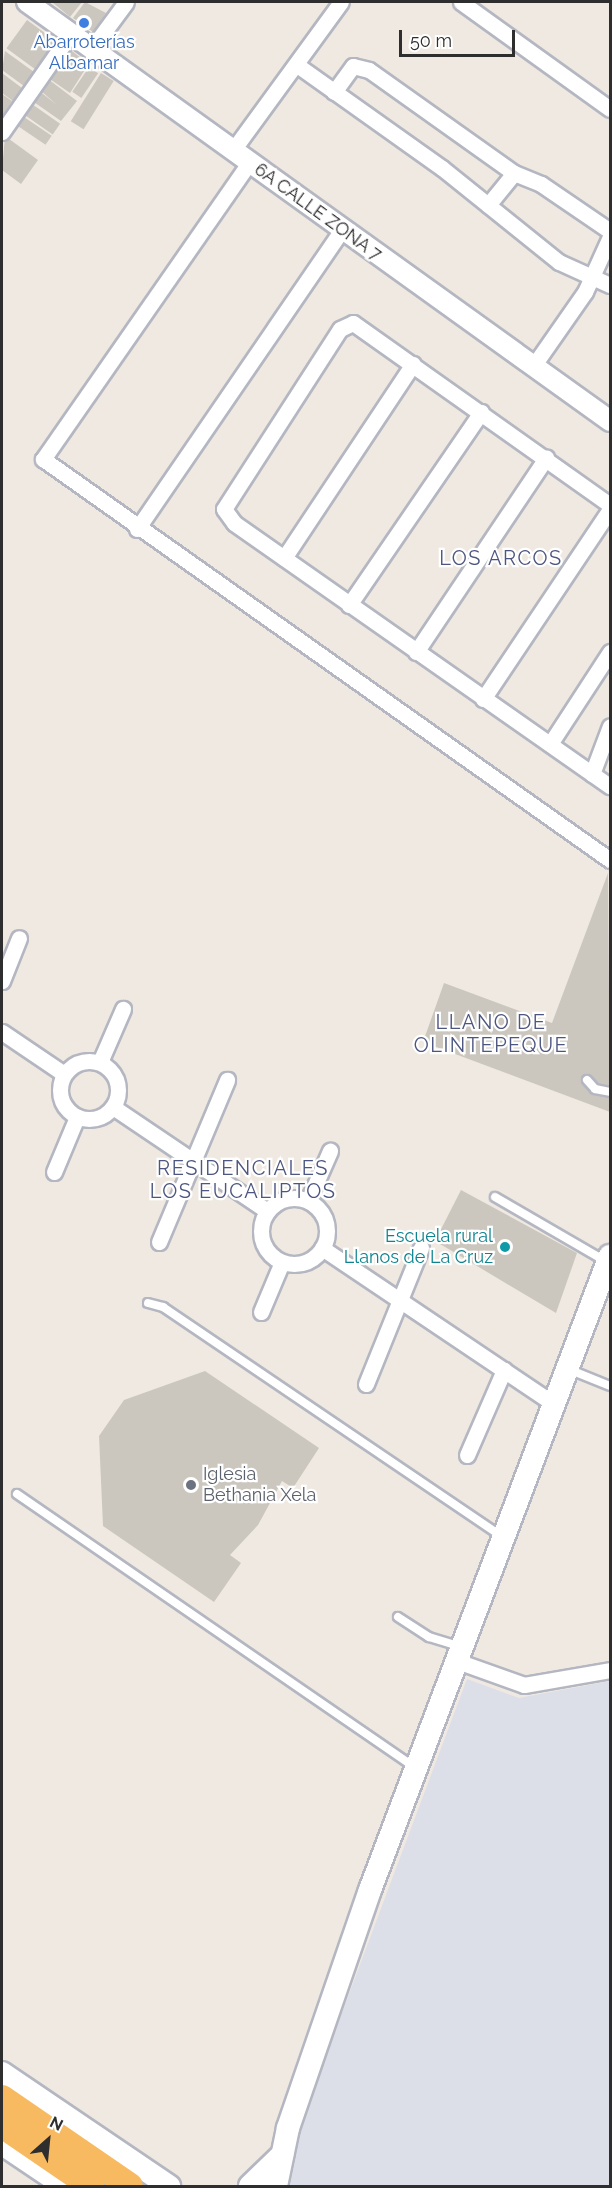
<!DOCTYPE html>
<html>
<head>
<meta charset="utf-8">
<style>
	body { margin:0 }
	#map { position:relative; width:612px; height:2188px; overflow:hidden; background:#efe9e1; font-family:Raleway,sans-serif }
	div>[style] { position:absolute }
	.airport>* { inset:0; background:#dcdee8 }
	.building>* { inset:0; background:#cbc7bf; transform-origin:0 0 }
	.roads { filter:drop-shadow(2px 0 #b4b7c1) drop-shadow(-2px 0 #b4b7c1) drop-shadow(0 2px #b4b7c1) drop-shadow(0 -2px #b4b7c1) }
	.service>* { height:8px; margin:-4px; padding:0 4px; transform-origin:4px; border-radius:4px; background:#fff }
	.minor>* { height:15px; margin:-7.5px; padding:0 7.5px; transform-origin:7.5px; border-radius:7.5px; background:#fff }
	.minor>.ring { margin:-7.5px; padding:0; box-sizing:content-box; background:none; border:15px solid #fff; border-radius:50% }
	.tertiary>* { height:20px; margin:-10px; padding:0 10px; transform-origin:10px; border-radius:10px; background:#fff }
	.secondary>* { height:22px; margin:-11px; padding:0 11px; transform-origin:11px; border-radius:11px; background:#fff }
	.trunk>* { height:26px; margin:-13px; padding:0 13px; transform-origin:13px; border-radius:13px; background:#f8ba60 }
	.dots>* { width:16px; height:16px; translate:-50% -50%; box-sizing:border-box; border:3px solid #fff; border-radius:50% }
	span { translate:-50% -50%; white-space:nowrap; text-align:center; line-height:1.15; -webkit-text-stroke:4.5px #fff; paint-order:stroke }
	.shop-label { font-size:18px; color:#366cbe }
	.street-label { font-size:18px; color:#2e2e2e }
	.culture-label { font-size:18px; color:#0d838f }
	.right { translate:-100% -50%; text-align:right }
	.worship-label { font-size:18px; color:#5b616d }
	.left { translate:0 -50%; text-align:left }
	.neighbourhood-label { font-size:20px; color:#4d5680; letter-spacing:1.5px }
	.frame { position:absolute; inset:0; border:3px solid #2e2e2e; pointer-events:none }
	.north { position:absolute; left:18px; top:2110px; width:60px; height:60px; -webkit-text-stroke:4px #fff; paint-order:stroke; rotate:27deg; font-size:16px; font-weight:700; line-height:24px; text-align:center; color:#2e2e2e }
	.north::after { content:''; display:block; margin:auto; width:21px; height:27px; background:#2e2e2e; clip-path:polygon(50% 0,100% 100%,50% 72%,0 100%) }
	.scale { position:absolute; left:399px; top:30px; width:116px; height:27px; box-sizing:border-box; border:3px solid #2e2e2e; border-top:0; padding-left:8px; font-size:18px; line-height:21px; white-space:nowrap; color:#2e2e2e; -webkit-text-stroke:4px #fff; paint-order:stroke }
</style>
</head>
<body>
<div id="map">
	<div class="airport">
		<i style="clip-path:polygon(467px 1679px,519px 1698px,610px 1681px,610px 2186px,277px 2186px)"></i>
	</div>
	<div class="building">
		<i style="clip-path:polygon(52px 2px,82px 2px,70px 17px)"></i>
		<i style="clip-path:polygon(85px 2px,106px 13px,93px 32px,73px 18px)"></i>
		<i style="left:27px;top:20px;width:36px;height:35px;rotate:36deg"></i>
		<i style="clip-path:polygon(68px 48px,81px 58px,71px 73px,81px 60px,88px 65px,70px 93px,47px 77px)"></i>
		<i style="clip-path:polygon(5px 51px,34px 72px,24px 86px,2px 70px)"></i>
		<i style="left:89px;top:67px;width:11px;height:30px;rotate:34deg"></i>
		<i style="clip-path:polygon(2px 73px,22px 88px,13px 101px,2px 93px)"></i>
		<i style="left:101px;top:73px;width:15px;height:57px;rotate:32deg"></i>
		<i style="clip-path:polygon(48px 79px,77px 101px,61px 121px,31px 100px,38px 90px,57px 105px,40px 90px)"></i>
		<i style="clip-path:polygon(2px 94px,12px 101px,2px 116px)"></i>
		<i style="left:29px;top:102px;width:38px;height:13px;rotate:35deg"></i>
		<i style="left:21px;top:115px;width:37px;height:11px;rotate:34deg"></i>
		<i style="clip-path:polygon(5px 136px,38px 160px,21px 184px,2px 170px)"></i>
		<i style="clip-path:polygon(608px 873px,610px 1112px,423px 1042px,444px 983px,552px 1023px)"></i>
		<i style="clip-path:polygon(461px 1190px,577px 1253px,556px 1313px,435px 1241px)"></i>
		<i style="clip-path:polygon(205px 1371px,319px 1448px,293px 1488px,282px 1481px,258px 1525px,230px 1555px,241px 1563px,214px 1602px,103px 1526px,99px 1436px,124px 1400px)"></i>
	</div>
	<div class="roads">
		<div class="service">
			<i style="left:587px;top:1080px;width:12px;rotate:48deg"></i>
			<i style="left:595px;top:1089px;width:15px;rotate:11deg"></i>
			<i style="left:495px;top:1197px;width:129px;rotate:30.1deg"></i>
			<i style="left:148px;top:1303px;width:16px;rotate:15deg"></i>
			<i style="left:163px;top:1307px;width:408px;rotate:34.1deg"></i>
			<i style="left:568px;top:1369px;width:45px;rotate:22deg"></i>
			<i style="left:17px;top:1494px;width:483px;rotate:34.5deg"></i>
			<i style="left:398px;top:1617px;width:37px;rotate:33deg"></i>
			<i style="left:429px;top:1637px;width:30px;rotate:17deg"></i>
		</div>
		<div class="minor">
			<i style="left:461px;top:2px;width:183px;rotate:35.7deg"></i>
			<i style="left:92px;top:48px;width:57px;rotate:-53.5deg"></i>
			<i style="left:297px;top:65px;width:178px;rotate:35.4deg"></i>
			<i style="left:442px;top:168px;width:150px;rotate:38.8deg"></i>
			<i style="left:559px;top:262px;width:56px;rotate:24.3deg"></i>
			<i style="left:334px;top:92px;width:32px;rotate:-54deg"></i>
			<i style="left:353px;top:66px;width:16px;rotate:14deg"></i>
			<i style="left:369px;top:70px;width:178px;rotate:35.4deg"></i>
			<i style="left:514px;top:173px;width:29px;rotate:22deg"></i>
			<i style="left:541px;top:184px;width:83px;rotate:34.3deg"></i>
			<i style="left:2px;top:132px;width:121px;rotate:-55.1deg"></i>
			<i style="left:233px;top:150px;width:183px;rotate:-53.9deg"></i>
			<i style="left:249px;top:163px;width:361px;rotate:124.8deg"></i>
			<i style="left:43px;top:459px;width:694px;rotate:35.27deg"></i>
			<i style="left:488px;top:205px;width:41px;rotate:-50.9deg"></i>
			<i style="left:534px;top:365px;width:89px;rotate:-55.1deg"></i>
			<i style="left:585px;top:292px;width:60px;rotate:-65.6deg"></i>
			<i style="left:610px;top:505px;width:315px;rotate:-144.7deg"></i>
			<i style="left:353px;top:323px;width:14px;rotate:155deg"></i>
			<i style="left:340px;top:329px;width:214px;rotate:122.8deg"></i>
			<i style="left:224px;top:509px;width:17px;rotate:54deg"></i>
			<i style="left:234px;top:523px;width:459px;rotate:35deg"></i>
			<i style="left:137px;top:529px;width:363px;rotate:-55.6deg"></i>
			<i style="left:284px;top:558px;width:233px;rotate:-56.4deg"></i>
			<i style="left:349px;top:605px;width:234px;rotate:-55.6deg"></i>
			<i style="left:416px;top:652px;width:234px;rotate:-56.2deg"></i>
			<i style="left:483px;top:699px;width:229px;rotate:-56.2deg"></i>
			<i style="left:550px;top:744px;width:110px;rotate:-56.9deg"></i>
			<i style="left:592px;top:774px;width:51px;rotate:-69.4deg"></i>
			<i style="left:2px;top:981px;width:46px;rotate:-68.4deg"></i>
			<i style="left:2px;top:1032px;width:75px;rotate:34.1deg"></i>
			<i class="ring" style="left:60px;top:1061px;width:43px;height:43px"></i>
			<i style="left:100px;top:1062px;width:58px;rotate:-66.5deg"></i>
			<i style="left:113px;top:1107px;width:186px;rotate:34deg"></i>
			<i style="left:54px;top:1172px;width:60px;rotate:-67.3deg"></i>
			<i class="ring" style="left:261px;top:1198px;width:51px;height:51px"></i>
			<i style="left:308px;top:1201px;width:55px;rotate:-66.3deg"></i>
			<i style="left:159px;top:1242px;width:176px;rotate:-67.2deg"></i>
			<i style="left:322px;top:1248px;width:280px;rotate:33.9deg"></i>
			<i style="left:261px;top:1312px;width:54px;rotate:-67.2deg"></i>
			<i style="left:366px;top:1384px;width:147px;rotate:-68deg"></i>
			<i style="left:467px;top:1455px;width:93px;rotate:-66.5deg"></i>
			<i style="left:457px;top:1661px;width:71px;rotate:19.7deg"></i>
			<i style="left:524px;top:1685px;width:87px;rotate:-9.9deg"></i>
		</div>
		<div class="tertiary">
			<i style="left:27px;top:2px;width:718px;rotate:35.7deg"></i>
			<i style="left:2px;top:2145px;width:73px;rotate:33.9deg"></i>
		</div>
		<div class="secondary">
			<i style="left:2px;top:2073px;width:202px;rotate:34.1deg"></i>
			<i style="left:250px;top:2186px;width:45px;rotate:-44.1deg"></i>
			<i style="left:276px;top:2186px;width:59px;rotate:-78.3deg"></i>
			<i style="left:288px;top:2128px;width:252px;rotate:-71deg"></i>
			<i style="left:370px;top:1890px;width:678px;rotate:-69.27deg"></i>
		</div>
		<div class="trunk">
			<i style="left:2px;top:2098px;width:155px;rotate:34.5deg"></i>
			<i style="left:2px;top:2125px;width:108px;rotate:34.4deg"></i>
		</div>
	</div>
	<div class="dots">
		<i style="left:84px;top:23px;background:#3f7fe0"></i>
		<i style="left:505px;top:1247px;background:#0f9aa8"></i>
		<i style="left:191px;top:1485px;background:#6b7280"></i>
	</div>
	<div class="shop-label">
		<span style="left:84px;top:53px">Abarroterías<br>Albamar</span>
	</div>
	<div class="street-label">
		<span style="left:318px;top:212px;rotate:36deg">6A CALLE ZONA 7</span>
	</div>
	<div class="culture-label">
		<span class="right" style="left:493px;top:1247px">Escuela rural<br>Llanos de La Cruz</span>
	</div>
	<div class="worship-label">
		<span class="left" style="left:203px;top:1485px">Iglesia<br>Bethania Xela</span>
	</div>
	<div class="neighbourhood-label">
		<span style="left:501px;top:558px">LOS ARCOS</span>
		<span style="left:491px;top:1034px">LLANO DE<br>OLINTEPEQUE</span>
		<span style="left:243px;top:1180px">RESIDENCIALES<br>LOS EUCALIPTOS</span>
	</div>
	<div class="frame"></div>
	<div class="north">N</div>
	<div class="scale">50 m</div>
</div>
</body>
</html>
